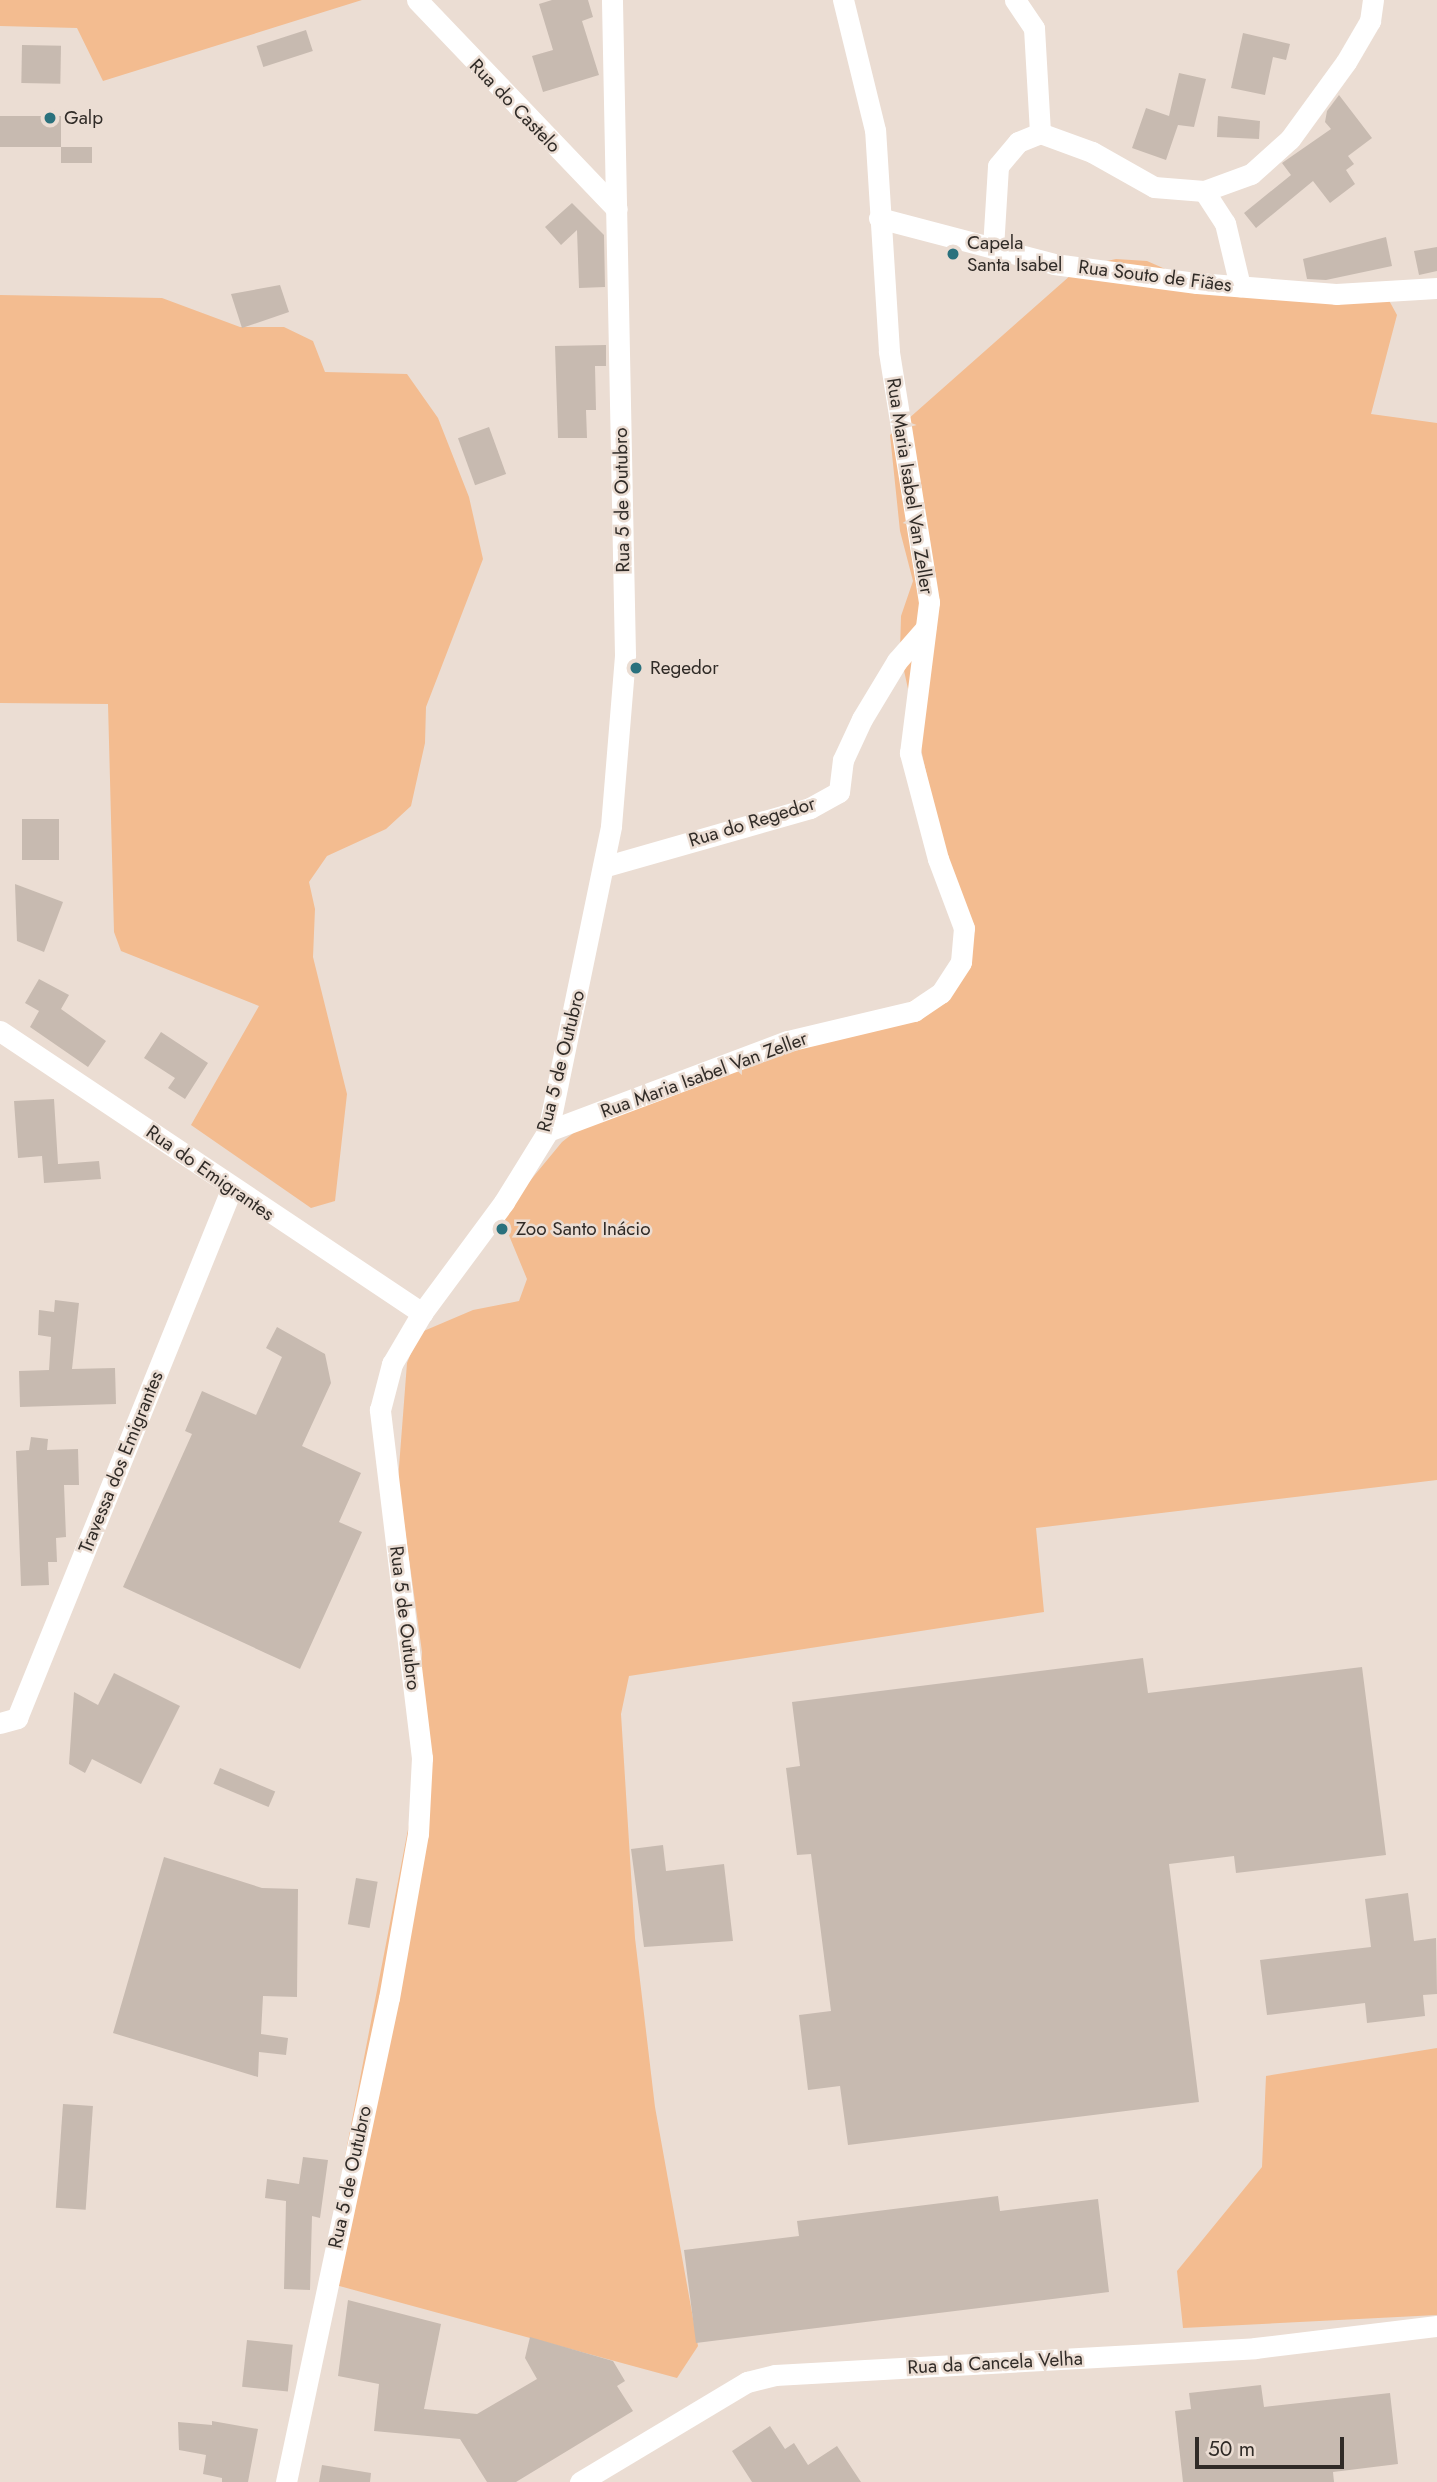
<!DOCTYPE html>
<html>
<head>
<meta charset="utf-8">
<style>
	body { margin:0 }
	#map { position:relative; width:1437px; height:2482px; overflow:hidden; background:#ebddd3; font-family:Jost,sans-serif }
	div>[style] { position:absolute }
	.green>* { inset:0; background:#f3bc90 }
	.building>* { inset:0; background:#c7bab0; transform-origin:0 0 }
	.minor>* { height:21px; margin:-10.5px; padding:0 10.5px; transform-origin:10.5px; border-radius:10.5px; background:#fff }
	.dots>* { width:19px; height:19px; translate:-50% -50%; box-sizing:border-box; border:4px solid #ebddd3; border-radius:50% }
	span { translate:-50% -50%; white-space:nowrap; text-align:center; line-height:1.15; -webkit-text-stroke:5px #ebddd3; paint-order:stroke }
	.street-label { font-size:19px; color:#302b27 }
	.poi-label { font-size:19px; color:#302b27 }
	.left { translate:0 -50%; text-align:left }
	.scale { position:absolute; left:1195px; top:2437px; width:149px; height:32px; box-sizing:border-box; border:4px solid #302b27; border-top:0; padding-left:9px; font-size:21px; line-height:24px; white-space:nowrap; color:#302b27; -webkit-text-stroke:5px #ebddd3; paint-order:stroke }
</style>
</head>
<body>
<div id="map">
	<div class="green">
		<i style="clip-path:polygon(0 0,362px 0,103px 81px,77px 28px,0 26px)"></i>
		<i style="clip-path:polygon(1116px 259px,1147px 261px,1179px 275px,1385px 293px,1397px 315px,1371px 414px,1437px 423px,1437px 1480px,1036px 1528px,1044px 1612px,629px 1676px,621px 1714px,635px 1938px,655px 2107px,698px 2346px,677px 2378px,321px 2281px,416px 1788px,422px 1652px,398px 1480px,407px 1363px,419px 1333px,473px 1310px,519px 1301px,527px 1279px,501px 1216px,562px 1142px,618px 1098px,906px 1004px,942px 983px,962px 938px,900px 652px,901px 616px,913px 581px,900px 531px,890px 435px,1080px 267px)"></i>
		<i style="clip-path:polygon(0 295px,162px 298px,240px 327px,284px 327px,313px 341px,325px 372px,407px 374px,438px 418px,469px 497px,483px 559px,426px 707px,425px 743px,411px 806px,386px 829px,327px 856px,309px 882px,315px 909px,313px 957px,347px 1094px,335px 1201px,311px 1208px,191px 1125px,259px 1006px,121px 951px,114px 932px,108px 704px,0 703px)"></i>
		<i style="clip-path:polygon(1437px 2048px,1437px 2315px,1183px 2328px,1177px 2271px,1262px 2167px,1266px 2076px)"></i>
	</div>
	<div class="building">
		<i style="clip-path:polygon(552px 0,588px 0,593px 17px,582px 21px,599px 75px,543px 92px,532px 56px,553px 50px,539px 4px)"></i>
		<i style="left:306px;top:30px;width:22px;height:52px;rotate:72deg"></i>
		<i style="clip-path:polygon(1243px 33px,1290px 44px,1286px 60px,1273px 57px,1265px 95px,1231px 88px)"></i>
		<i style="left:22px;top:45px;width:39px;height:38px;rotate:1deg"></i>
		<i style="clip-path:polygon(1179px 73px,1206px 79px,1194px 127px,1178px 125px,1166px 160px,1132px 148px,1146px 108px,1169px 116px)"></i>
		<i style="clip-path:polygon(1339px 95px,1372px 138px,1348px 156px,1354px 164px,1346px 170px,1355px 184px,1330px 203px,1313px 181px,1256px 228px,1244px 213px,1291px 175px,1282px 163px,1331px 129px,1325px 122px,1327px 111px)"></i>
		<i style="left:0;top:116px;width:61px;height:31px"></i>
		<i style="clip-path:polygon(1218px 116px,1260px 121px,1259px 139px,1217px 137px)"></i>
		<i style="left:61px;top:147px;width:31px;height:16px"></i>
		<i style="clip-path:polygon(572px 203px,604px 235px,605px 287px,579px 288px,577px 230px,561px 245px,545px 227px)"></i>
		<i style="clip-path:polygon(1386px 237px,1392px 266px,1326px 280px,1307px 279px,1303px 259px)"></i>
		<i style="clip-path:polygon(1437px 247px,1437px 271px,1419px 275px,1414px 251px)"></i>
		<i style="clip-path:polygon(280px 285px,289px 312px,242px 328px,231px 294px)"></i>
		<i style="clip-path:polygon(606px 345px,606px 366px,595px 366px,596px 410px,586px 410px,587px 438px,558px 438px,555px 346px)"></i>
		<i style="left:489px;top:427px;width:50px;height:33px;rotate:70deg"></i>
		<i style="left:22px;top:819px;width:37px;height:41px"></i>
		<i style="clip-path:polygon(15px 884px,63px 902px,44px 952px,17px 941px)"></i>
		<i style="clip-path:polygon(39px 979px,69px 995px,61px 1009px,106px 1041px,88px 1067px,30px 1027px,39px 1011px,25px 1003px)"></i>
		<i style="clip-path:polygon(161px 1032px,208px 1063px,185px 1099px,168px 1088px,175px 1078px,144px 1058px)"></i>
		<i style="clip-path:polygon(54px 1099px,58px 1164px,99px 1161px,101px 1179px,44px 1183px,42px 1156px,18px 1158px,14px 1101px)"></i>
		<i style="clip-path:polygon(55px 1300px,79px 1303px,72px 1369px,115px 1368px,116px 1404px,20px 1407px,19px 1371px,49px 1370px,51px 1337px,38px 1335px,39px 1310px,54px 1312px)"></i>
		<i style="clip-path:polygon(277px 1327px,325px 1354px,331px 1383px,302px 1446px,361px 1473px,339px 1522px,362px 1532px,300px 1669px,123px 1587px,192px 1434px,185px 1431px,202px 1391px,256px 1415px,282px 1357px,266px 1348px)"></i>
		<i style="clip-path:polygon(31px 1437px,48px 1439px,47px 1450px,78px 1449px,79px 1485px,64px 1485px,66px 1537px,56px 1538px,57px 1562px,48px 1562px,49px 1585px,21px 1586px,16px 1451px,29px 1450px)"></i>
		<i style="clip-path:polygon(1143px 1658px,1148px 1693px,1362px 1667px,1386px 1855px,1236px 1873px,1234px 1856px,1169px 1864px,1199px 2102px,848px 2145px,840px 2086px,808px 2090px,799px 2015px,831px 2011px,811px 1854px,797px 1855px,786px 1768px,800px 1766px,792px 1702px)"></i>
		<i style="clip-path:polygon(114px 1673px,180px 1706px,141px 1784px,92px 1759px,85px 1773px,69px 1764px,74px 1692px,98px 1705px)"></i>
		<i style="left:220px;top:1768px;width:60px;height:17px;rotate:23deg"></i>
		<i style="clip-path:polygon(663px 1845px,666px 1871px,724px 1864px,733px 1941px,644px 1947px,631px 1849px)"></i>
		<i style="clip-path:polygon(164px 1857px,262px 1888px,298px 1889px,297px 1997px,263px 1996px,261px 2034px,288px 2038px,286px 2055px,259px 2052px,258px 2077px,113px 2033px)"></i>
		<i style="left:356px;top:1878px;width:22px;height:47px;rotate:10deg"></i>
		<i style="clip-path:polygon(1408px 1893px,1414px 1941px,1436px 1938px,1437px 1994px,1423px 1995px,1425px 2016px,1367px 2023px,1365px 2003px,1267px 2015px,1260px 1960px,1371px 1947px,1365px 1899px)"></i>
		<i style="left:63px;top:2104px;width:30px;height:104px;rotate:4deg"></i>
		<i style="clip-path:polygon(303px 2157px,328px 2160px,320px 2218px,312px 2216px,310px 2290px,284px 2289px,286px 2201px,265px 2198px,267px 2179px,299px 2184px)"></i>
		<i style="clip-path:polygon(998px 2196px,1000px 2211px,1098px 2199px,1109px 2292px,696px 2343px,684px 2250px,799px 2236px,797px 2221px)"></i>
		<i style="clip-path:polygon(348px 2300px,441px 2324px,424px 2409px,477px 2414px,537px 2379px,525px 2358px,530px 2337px,613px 2361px,625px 2381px,617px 2386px,633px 2411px,516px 2482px,487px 2482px,460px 2439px,374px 2431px,379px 2384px,338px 2376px)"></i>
		<i style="left:247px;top:2340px;width:46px;height:47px;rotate:6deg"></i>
		<i style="clip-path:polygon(1261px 2385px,1264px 2407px,1390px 2393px,1398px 2464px,1333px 2472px,1334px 2482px,1183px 2482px,1175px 2411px,1191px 2409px,1189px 2393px)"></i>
		<i style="clip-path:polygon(212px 2421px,258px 2429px,248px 2482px,222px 2482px,222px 2478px,203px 2474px,206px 2455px,179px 2450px,178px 2422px,212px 2425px)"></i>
		<i style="clip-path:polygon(770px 2426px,785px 2449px,794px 2443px,808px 2465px,837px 2446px,861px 2482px,752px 2482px,732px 2451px)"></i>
		<i style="clip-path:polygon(322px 2465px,371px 2473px,370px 2482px,319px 2482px)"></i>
	</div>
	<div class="minor">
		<i style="left:417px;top:0;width:289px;rotate:46.3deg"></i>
		<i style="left:1015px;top:0;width:34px;rotate:56deg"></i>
		<i style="left:1034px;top:28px;width:105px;rotate:86.7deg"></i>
		<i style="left:1204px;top:191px;width:38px;rotate:57deg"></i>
		<i style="left:1225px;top:223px;width:65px;rotate:76.6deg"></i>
		<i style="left:879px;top:218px;width:181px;rotate:14.7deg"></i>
		<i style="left:1054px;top:264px;width:144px;rotate:7.6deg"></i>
		<i style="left:1197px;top:283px;width:139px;rotate:4.5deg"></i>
		<i style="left:1336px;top:294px;width:101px;rotate:-3.4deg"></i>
		<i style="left:993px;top:248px;width:82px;rotate:-86.5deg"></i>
		<i style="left:998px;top:166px;width:31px;rotate:-50deg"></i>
		<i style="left:1018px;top:142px;width:24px;rotate:-22deg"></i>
		<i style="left:1040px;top:133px;width:55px;rotate:20.1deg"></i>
		<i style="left:1092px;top:152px;width:71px;rotate:29.4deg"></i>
		<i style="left:1154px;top:187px;width:50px;rotate:4.6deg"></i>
		<i style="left:1204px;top:191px;width:50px;rotate:-19.9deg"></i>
		<i style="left:1251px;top:174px;width:52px;rotate:-41.9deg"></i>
		<i style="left:1290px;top:139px;width:95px;rotate:-54deg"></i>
		<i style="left:1346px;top:62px;width:48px;rotate:-59.7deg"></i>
		<i style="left:1370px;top:21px;width:21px;rotate:-82deg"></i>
		<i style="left:603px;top:867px;width:215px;rotate:-15.9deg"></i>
		<i style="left:810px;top:808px;width:33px;rotate:-29deg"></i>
		<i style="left:839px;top:792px;width:32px;rotate:-83deg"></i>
		<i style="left:843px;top:760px;width:45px;rotate:-65.1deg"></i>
		<i style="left:862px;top:719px;width:68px;rotate:-58.9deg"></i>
		<i style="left:897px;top:661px;width:43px;rotate:-48.8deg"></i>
		<i style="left:0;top:1031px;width:508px;rotate:33.75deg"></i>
		<i style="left:548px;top:1131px;width:256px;rotate:-20.6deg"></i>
		<i style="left:788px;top:1041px;width:130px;rotate:-13.4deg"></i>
		<i style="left:914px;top:1011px;width:32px;rotate:-34deg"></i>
		<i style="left:941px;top:993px;width:37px;rotate:-57deg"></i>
		<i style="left:961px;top:962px;width:34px;rotate:-85deg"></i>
		<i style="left:964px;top:928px;width:74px;rotate:-110.6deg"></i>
		<i style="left:938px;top:859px;width:110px;rotate:-104.8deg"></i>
		<i style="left:910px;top:753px;width:152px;rotate:-82.8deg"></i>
		<i style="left:929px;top:602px;width:254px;rotate:-99.1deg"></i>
		<i style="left:889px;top:351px;width:221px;rotate:-93.6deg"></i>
		<i style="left:875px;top:130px;width:134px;rotate:-103.8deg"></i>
		<i style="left:0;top:1723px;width:18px;rotate:-16deg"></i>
		<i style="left:17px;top:1718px;width:570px;rotate:-67.94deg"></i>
		<i style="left:286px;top:2482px;width:495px;rotate:-78deg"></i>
		<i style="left:389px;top:1998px;width:167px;rotate:-80deg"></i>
		<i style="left:418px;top:1834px;width:76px;rotate:-87deg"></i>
		<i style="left:422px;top:1758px;width:351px;rotate:-96.9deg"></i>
		<i style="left:380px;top:1410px;width:48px;rotate:-75.4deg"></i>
		<i style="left:392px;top:1364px;width:59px;rotate:-59.5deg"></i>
		<i style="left:422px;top:1313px;width:138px;rotate:-53.5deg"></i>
		<i style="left:504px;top:1202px;width:84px;rotate:-58.2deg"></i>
		<i style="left:548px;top:1131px;width:311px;rotate:-78.3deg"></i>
		<i style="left:611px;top:826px;width:172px;rotate:-85.3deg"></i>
		<i style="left:625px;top:655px;width:655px;rotate:-91.14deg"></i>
		<i style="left:580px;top:2482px;width:195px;rotate:-30.9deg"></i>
		<i style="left:747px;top:2382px;width:29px;rotate:-14deg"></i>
		<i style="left:775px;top:2375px;width:481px;rotate:-3.2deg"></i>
		<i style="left:1255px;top:2348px;width:183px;rotate:-6.9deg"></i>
	</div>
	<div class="dots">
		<i style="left:50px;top:118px;background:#2a717d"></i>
		<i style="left:953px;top:254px;background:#2a717d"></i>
		<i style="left:636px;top:668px;background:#2a717d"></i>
		<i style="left:502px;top:1229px;background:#2a717d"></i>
	</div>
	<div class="street-label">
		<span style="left:515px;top:106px;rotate:46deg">Rua do Castelo</span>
		<span style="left:1155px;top:276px;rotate:7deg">Rua Souto de Fiães</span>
		<span style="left:910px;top:486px;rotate:81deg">Rua Maria Isabel Van Zeller</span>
		<span style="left:622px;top:500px;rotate:-91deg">Rua 5 de Outubro</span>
		<span style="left:752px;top:822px;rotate:-17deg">Rua do Regedor</span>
		<span style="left:561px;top:1061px;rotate:-76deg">Rua 5 de Outubro</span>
		<span style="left:704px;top:1075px;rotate:-20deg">Rua Maria Isabel Van Zeller</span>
		<span style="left:210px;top:1173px;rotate:35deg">Rua do Emigrantes</span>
		<span style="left:121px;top:1462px;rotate:-68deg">Travessa dos Emigrantes</span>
		<span style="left:405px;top:1618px;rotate:83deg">Rua 5 de Outubro</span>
		<span style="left:350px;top:2177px;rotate:-78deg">Rua 5 de Outubro</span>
		<span style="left:995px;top:2363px;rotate:-3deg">Rua da Cancela Velha</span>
	</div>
	<div class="poi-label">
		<span class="left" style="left:64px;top:118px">Galp</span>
		<span class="left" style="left:967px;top:254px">Capela<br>Santa Isabel</span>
		<span class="left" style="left:650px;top:668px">Regedor</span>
		<span class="left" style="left:516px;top:1229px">Zoo Santo Inácio</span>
	</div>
	<div class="scale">50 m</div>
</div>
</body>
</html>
